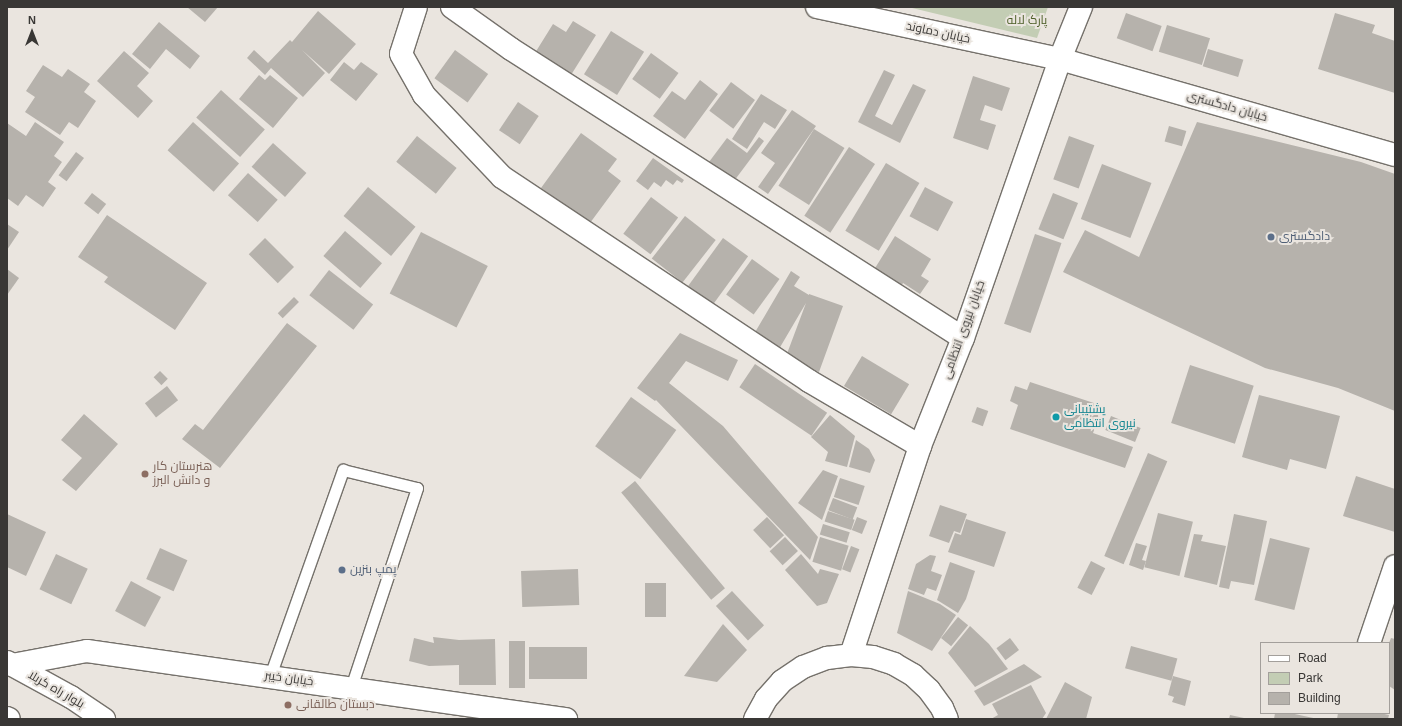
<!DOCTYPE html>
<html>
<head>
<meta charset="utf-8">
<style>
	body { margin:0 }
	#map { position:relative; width:1402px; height:726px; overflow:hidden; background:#eae5df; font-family:Arial,Cairo,sans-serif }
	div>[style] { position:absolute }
	.green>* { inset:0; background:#c3cdb4 }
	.building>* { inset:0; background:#b6b2ac; transform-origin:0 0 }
	.roads { filter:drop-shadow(1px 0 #75716b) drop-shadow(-1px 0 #75716b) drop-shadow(0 1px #75716b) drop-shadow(0 -1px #75716b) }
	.lane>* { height:11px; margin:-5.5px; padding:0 5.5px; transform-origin:5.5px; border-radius:5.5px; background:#fff }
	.street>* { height:22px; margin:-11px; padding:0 11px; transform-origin:11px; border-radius:11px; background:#fff }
	.secondary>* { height:22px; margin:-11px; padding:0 11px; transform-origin:11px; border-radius:11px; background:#fff }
	.primary>* { height:22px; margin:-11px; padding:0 11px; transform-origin:11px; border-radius:11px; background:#fff }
	.dots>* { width:11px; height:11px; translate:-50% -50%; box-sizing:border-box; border:2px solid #eae5df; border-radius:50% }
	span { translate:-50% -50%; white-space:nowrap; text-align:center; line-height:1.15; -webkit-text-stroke:4px #eae5df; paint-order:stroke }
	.park-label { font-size:12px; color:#4c5e27 }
	.street-label { font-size:12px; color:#393735 }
	.service-label { font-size:12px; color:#4e5e75 }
	.left { translate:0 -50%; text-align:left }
	.culture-label { font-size:12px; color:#0d838f }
	.education-label { font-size:12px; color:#785e54 }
	.frame { position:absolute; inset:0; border:8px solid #393735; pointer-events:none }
	.legend { position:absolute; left:1260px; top:642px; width:130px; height:72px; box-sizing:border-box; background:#eae5df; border:1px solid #a39f9b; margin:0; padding:5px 7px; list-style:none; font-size:12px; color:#393735 }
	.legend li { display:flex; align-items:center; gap:8px; height:20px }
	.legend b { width:20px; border:1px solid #a39f9b }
	.north { position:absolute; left:12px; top:12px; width:40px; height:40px; -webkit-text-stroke:3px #eae5df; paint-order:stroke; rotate:0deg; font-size:11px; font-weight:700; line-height:16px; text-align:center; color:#393735 }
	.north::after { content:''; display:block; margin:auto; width:14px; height:18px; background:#393735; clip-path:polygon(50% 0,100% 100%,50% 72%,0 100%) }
</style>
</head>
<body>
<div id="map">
	<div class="green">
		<i style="clip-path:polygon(908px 7px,1048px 7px,1037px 38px)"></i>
	</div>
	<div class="building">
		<i style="clip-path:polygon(187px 7px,218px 7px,205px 22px)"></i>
		<i style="clip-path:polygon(318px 11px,356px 44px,329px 74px,302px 50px,325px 73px,303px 97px,271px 68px,265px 75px,247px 58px,254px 50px,268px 63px,290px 40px,292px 42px)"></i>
		<i style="left:1126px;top:13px;width:38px;height:27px;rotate:20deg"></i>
		<i style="clip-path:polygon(1335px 13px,1375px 25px,1372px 33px,1395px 41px,1395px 93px,1318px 69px)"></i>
		<i style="clip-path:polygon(573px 21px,596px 35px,571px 75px,535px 53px,553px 24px,566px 32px)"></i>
		<i style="clip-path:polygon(159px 22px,200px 56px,190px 69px,166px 49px,150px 69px,132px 54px)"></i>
		<i style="left:1167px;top:25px;width:45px;height:28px;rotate:17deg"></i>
		<i style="left:611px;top:31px;width:39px;height:51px;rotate:32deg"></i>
		<i style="left:1208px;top:49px;width:37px;height:18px;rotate:17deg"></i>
		<i style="left:455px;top:50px;width:41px;height:35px;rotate:36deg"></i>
		<i style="clip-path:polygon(124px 51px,149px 73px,137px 86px,153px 101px,138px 118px,97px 81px)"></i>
		<i style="left:651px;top:53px;width:34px;height:32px;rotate:36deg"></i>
		<i style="clip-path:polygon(344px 62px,354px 70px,361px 62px,378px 74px,356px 101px,330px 80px)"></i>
		<i style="clip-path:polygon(43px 65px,62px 77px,68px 69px,90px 84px,84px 92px,96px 101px,78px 128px,69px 122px,60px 135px,25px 112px,35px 97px,26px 91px)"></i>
		<i style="clip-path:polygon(884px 70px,895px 75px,875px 116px,892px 125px,913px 84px,926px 90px,900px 143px,858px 122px)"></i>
		<i style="clip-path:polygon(259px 75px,265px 80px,270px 75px,298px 98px,273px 128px,239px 99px)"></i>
		<i style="clip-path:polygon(973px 76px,1010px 88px,1002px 111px,985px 105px,980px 120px,996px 125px,988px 150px,953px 138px)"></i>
		<i style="clip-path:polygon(700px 80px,718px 94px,685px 139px,653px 116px,672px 91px,685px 100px)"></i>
		<i style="left:731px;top:82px;width:30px;height:36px;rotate:37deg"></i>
		<i style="left:221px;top:90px;width:59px;height:37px;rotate:42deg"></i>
		<i style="clip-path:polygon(761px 94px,787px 110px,775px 129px,764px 122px,747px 149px,732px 139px)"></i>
		<i style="left:518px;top:102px;width:25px;height:34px;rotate:34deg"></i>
		<i style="clip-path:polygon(792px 110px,816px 126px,768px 194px,758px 187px,775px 163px,761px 153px)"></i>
		<i style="clip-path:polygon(35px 122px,64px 142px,54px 156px,62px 162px,48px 182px,56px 188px,43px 207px,26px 195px,18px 206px,7px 198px,7px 123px,26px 136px)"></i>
		<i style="left:193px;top:122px;width:62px;height:38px;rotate:42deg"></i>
		<i style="clip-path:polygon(1197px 122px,1361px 162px,1395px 174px,1395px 411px,1338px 388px,1265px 368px,1063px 272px,1085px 230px,1139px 257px)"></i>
		<i style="left:1169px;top:126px;width:18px;height:16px;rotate:16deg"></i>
		<i style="left:814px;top:129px;width:36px;height:67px;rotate:32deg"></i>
		<i style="clip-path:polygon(581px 133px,617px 159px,608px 171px,621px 181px,590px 223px,541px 188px)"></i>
		<i style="left:417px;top:136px;width:51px;height:33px;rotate:39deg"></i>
		<i style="left:1069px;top:136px;width:27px;height:46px;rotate:20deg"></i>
		<i style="clip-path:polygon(759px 137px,764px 141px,734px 181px,709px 162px,727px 138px,747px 153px)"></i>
		<i style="left:273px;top:143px;width:45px;height:32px;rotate:42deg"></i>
		<i style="left:849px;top:147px;width:31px;height:82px;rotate:33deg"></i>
		<i style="left:76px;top:152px;width:10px;height:29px;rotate:37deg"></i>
		<i style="clip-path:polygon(653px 158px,684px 180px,682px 183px,677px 180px,673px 185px,666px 180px,661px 187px,654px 182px,648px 190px,636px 181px)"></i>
		<i style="left:886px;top:163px;width:39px;height:79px;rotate:31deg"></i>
		<i style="left:1102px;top:164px;width:53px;height:59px;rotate:21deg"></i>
		<i style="left:248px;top:173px;width:40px;height:30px;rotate:42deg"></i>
		<i style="left:368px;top:187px;width:62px;height:38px;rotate:40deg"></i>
		<i style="left:925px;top:187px;width:32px;height:33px;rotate:28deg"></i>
		<i style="left:92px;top:193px;width:18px;height:13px;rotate:38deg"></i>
		<i style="left:1053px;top:193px;width:27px;height:39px;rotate:22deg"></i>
		<i style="left:651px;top:197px;width:34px;height:46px;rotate:37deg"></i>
		<i style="clip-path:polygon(107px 215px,207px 283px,175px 330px,104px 282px,108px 277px,78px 257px)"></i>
		<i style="left:685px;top:216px;width:39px;height:54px;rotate:38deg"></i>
		<i style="clip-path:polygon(7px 224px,19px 232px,7px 250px)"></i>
		<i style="left:345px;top:231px;width:49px;height:33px;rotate:41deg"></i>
		<i style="left:421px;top:232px;width:75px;height:69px;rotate:27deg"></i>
		<i style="left:1035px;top:234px;width:28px;height:95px;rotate:19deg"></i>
		<i style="clip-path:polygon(895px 236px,931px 259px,921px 276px,929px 281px,920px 294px,903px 283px,899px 290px,872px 273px)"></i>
		<i style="left:265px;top:238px;width:41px;height:23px;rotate:45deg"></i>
		<i style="left:723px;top:238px;width:31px;height:68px;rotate:36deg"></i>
		<i style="left:752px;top:259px;width:34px;height:44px;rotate:36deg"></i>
		<i style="clip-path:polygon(7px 269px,19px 278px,7px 295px)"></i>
		<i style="left:329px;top:270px;width:56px;height:32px;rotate:38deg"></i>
		<i style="clip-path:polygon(791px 271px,800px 277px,794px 286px,809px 295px,809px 294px,843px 306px,819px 372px,785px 359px,806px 303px,779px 349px,754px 334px)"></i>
		<i style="left:294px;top:297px;width:7px;height:23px;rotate:45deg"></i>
		<i style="clip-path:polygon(287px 323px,317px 346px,220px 468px,182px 439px,195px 424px,203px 430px)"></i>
		<i style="clip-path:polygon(680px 333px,738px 360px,728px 381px,686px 361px,669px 383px,723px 426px,818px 537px,810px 560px,656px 400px,655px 401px,637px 388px)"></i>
		<i style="left:862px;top:356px;width:55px;height:35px;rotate:31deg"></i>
		<i style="left:755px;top:364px;width:87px;height:28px;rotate:34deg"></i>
		<i style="left:1190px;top:365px;width:67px;height:61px;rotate:18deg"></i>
		<i style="left:160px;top:371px;width:11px;height:9px;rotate:45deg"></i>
		<i style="clip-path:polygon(1030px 382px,1103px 406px,1093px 433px,1133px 447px,1125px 468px,1010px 429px,1018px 405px,1010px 401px,1015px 386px,1027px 390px)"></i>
		<i style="left:167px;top:386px;width:18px;height:28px;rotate:52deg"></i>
		<i style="clip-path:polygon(1259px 395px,1340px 416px,1326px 469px,1290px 459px,1287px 470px,1242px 457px)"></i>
		<i style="left:631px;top:397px;width:56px;height:61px;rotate:36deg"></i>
		<i style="left:977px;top:407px;width:12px;height:16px;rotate:20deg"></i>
		<i style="clip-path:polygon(84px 414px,118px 444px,76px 491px,62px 480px,82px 458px,61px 440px)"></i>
		<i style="clip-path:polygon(830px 415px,855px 436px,847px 467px,825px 461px,828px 452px,811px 437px)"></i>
		<i style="left:1111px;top:416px;width:32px;height:15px;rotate:22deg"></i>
		<i style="clip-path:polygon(856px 440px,869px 449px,875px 460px,870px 473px,849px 467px)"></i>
		<i style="left:1148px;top:453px;width:21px;height:112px;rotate:23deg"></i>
		<i style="clip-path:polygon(823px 470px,838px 476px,822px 520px,798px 503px)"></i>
		<i style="clip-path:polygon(1356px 476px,1395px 489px,1395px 532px,1343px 516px)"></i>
		<i style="left:840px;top:478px;width:26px;height:20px;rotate:18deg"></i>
		<i style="left:635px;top:481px;width:140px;height:18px;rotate:50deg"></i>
		<i style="left:833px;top:498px;width:26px;height:13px;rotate:21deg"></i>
		<i style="clip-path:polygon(940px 505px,967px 514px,960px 533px,954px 531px,949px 543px,929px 536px)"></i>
		<i style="left:828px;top:511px;width:28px;height:11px;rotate:18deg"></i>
		<i style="left:1158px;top:513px;width:36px;height:56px;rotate:14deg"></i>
		<i style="clip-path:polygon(7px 514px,46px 532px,26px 576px,7px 567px)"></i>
		<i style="clip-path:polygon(1234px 514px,1267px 521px,1254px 585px,1231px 581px,1229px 589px,1219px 587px)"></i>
		<i style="left:767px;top:517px;width:25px;height:19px;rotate:47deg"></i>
		<i style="left:857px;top:517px;width:11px;height:14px;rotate:22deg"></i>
		<i style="clip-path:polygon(966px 519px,1006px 532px,994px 567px,948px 552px,955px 533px,961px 535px)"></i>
		<i style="left:823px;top:524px;width:28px;height:11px;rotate:17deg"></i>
		<i style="clip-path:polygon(1194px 534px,1203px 535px,1201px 541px,1226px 546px,1217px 585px,1184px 577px)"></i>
		<i style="left:785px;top:537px;width:19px;height:21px;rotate:47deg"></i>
		<i style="left:820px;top:537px;width:30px;height:26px;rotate:17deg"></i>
		<i style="left:1270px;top:538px;width:41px;height:64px;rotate:14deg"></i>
		<i style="clip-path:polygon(1136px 543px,1147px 546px,1142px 560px,1146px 561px,1143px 570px,1129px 565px)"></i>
		<i style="left:851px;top:546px;width:9px;height:25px;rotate:21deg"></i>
		<i style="left:160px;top:548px;width:30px;height:34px;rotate:24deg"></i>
		<i style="left:56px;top:554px;width:35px;height:39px;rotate:25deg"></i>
		<i style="clip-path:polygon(801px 554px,818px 574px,820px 569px,839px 574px,827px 603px,817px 606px,785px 570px)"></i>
		<i style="clip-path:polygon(930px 555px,936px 556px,931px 571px,942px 575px,936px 591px,927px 588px,924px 595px,908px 589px,916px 564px)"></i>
		<i style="left:1091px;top:561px;width:16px;height:30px;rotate:27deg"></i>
		<i style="clip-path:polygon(950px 562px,975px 571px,966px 599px,958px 613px,937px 600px)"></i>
		<i style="left:578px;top:569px;width:36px;height:57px;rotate:88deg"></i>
		<i style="left:131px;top:581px;width:34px;height:34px;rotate:28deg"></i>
		<i style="left:645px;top:583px;width:21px;height:34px"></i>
		<i style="left:732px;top:591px;width:47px;height:22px;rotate:47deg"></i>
		<i style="clip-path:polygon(908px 591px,940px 604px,956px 615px,932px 651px,897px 633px)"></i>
		<i style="left:958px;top:617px;width:13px;height:27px;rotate:39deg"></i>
		<i style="clip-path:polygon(723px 624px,747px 650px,717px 682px,684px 676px)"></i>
		<i style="clip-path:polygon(970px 626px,989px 644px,1008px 669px,975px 687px,948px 653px)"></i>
		<i style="clip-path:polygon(433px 637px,459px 640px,495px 639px,496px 685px,459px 685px,459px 665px,429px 666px,409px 661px,414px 638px,434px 643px)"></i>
		<i style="left:1010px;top:638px;width:15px;height:17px;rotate:53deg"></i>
		<i style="clip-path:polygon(1391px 638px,1395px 639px,1395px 690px,1389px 686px,1389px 643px)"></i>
		<i style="left:509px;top:641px;width:16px;height:47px"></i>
		<i style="left:1131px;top:646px;width:48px;height:23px;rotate:15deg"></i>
		<i style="left:587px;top:647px;width:32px;height:58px;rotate:90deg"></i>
		<i style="clip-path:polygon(1024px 664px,1042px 677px,984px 706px,974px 691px)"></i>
		<i style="clip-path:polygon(1173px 676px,1191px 681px,1185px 706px,1172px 702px,1174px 697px,1168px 695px)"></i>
		<i style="clip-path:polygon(1065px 682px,1092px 697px,1086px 719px,1046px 719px)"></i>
		<i style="clip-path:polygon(1031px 685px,1046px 713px,1042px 719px,991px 719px,998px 715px,992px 704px)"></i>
		<i style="clip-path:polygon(1275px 713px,1290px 713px,1318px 719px,1274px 719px)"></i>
		<i style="clip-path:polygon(1338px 713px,1380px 713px,1389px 715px,1388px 719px,1337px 719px)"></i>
		<i style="clip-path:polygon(1230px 715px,1244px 718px,1244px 719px,1229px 719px)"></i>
	</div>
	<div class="roads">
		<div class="lane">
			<i style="left:270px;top:676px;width:219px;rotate:-70.5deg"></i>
			<i style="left:343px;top:470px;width:76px;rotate:13.7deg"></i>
			<i style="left:417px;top:488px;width:211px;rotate:108.3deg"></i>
		</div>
		<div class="street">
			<i style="left:416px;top:7px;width:49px;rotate:107.7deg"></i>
			<i style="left:401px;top:54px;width:47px;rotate:60.7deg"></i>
			<i style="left:424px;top:95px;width:113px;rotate:46.4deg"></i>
			<i style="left:502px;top:177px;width:369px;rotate:33.6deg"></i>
			<i style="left:809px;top:381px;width:129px;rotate:30.4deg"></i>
			<i style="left:452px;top:7px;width:72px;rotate:35.4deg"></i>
			<i style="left:511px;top:49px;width:536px;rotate:32.59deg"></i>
			<i style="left:817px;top:7px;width:249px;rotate:12.1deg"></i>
			<i style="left:1060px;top:59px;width:348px;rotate:16deg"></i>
			<i style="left:1369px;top:643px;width:81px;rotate:-71.3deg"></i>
		</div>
		<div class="secondary">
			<i style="left:851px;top:655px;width:220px;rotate:-71.7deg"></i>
			<i style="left:920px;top:446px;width:116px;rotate:-68.3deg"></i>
			<i style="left:963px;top:338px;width:295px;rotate:-70.8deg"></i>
			<i style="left:1060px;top:59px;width:56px;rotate:-68deg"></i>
			<i style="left:12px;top:665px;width:76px;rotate:-10.6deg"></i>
			<i style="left:87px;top:651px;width:484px;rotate:8.1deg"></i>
			<i style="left:755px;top:719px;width:23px;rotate:-61deg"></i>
			<i style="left:766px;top:699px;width:24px;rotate:-48deg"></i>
			<i style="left:782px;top:681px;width:25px;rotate:-34deg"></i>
			<i style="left:803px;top:667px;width:26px;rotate:-21deg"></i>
			<i style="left:827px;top:658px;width:24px;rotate:-7deg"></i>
			<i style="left:851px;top:655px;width:22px;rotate:5deg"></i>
			<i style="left:873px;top:657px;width:22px;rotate:18deg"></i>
			<i style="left:894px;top:664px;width:22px;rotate:30deg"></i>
			<i style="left:913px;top:675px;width:22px;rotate:43deg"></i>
			<i style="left:929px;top:690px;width:22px;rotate:54deg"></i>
			<i style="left:942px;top:708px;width:12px;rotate:66deg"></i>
		</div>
		<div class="primary">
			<i style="left:7px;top:662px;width:73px;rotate:28.7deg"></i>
			<i style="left:71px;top:697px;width:40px;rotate:34deg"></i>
			<i style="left:7px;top:718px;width:2px;rotate:27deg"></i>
		</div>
	</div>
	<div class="dots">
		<i style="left:1271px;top:237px;background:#5c6f8a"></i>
		<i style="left:1056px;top:417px;background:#0f9aa8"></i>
		<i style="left:145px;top:474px;background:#8d6e63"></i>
		<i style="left:342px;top:570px;background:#5c6f8a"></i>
		<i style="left:288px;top:705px;background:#8d6e63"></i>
	</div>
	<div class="park-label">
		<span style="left:1027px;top:21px">پارک لاله</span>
	</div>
	<div class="street-label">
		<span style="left:938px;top:33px;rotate:12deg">خیابان دماوند</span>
		<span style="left:1227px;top:107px;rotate:16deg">خیابان دادگستری</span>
		<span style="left:964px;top:330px;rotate:-70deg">خیابان نیروی انتظامی</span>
		<span style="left:289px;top:679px;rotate:8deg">خیابان خیبر</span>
		<span style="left:56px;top:690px;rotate:30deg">بلوار راه کربلا</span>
	</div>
	<div class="service-label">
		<span class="left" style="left:1279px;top:237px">دادگستری</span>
		<span class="left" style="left:350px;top:570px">پمپ بنزین</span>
	</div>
	<div class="culture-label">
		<span class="left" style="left:1064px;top:417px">پشتیبانی<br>نیروی انتظامی</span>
	</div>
	<div class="education-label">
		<span class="left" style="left:153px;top:474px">هنرستان کار<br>و دانش البرز</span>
		<span class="left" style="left:296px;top:705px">دبستان طالقانی</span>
	</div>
	<div class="frame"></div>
	<ul class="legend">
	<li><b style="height:5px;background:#fff"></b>Road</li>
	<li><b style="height:11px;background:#c3cdb4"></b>Park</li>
	<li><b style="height:11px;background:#b6b2ac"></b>Building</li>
	</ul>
	<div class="north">N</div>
</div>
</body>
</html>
